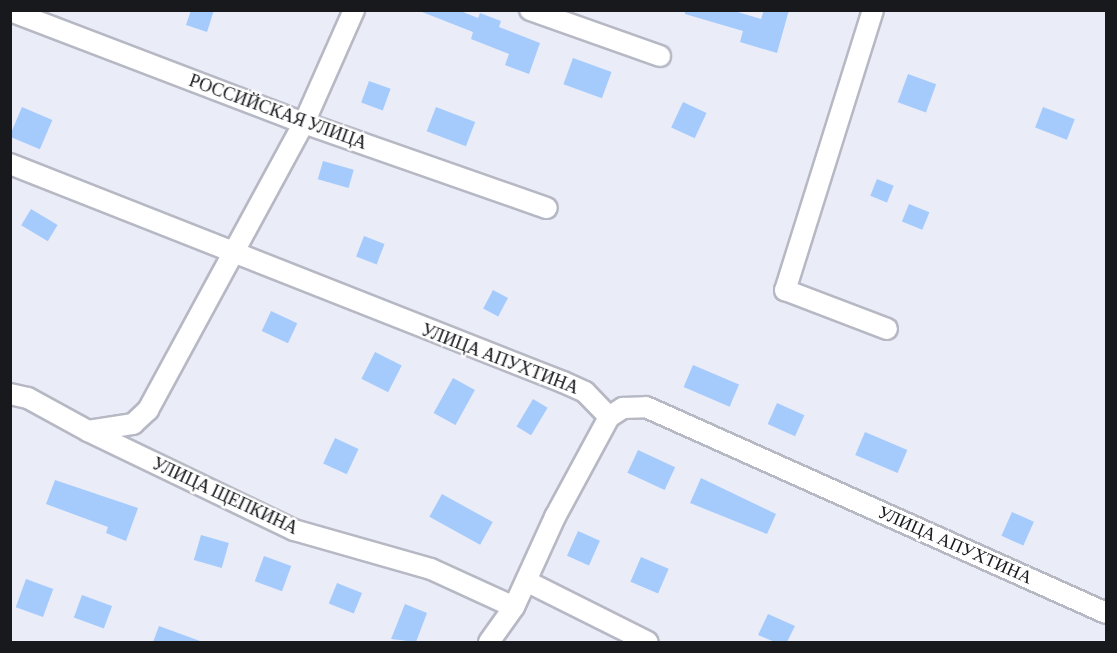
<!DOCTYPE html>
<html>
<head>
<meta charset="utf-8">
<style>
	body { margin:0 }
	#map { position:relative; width:1117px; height:653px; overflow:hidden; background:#eaecf8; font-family:"Crimson Pro",serif }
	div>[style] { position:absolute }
	.building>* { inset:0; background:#a5cbfd; transform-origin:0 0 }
	.roads { filter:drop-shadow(2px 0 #b6b8c4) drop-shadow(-2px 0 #b6b8c4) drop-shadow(0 2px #b6b8c4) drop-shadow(0 -2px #b6b8c4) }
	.minor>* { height:20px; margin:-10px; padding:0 10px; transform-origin:10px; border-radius:10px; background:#fff }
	span { translate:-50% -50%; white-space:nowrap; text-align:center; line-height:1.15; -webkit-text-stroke:4.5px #fff; paint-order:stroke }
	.street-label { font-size:18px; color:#18191d }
	.frame { position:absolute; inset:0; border:12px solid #18191d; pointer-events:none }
</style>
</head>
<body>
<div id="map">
	<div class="building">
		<i style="clip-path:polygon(191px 10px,214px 10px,207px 32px,186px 25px)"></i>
		<i style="clip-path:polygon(417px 10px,458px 10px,478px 18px,480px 13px,501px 21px,499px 27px,540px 43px,529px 74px,505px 65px,509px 54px,471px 39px,473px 32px)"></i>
		<i style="clip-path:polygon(685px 10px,731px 10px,761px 19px,764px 10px,789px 10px,777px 53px,740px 42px,743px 31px,685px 14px)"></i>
		<i style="left:573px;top:58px;width:41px;height:28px;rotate:20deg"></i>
		<i style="left:908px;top:74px;width:30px;height:30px;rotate:20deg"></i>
		<i style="left:369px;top:81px;width:23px;height:23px;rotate:20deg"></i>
		<i style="left:683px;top:102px;width:26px;height:28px;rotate:25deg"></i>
		<i style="left:22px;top:107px;width:33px;height:32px;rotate:23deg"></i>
		<i style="left:436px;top:107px;width:42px;height:26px;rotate:21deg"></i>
		<i style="left:1043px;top:107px;width:34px;height:22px;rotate:21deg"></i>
		<i style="left:323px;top:161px;width:32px;height:19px;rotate:16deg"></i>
		<i style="left:877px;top:179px;width:18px;height:18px;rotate:22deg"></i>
		<i style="left:909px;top:204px;width:22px;height:19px;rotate:22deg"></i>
		<i style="left:31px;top:209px;width:31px;height:19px;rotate:31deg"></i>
		<i style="left:364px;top:236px;width:22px;height:22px;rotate:21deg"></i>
		<i style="left:493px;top:290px;width:17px;height:21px;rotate:28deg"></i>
		<i style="left:271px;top:311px;width:29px;height:22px;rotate:25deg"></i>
		<i style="left:375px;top:352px;width:30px;height:30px;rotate:27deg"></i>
		<i style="left:693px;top:365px;width:50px;height:24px;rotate:23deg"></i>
		<i style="left:453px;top:378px;width:25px;height:40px;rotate:29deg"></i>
		<i style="left:533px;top:399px;width:17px;height:32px;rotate:31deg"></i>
		<i style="left:777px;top:403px;width:30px;height:23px;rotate:24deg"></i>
		<i style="left:865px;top:432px;width:46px;height:25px;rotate:23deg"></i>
		<i style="left:335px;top:438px;width:26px;height:28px;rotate:25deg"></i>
		<i style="left:638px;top:450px;width:41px;height:25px;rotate:25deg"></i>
		<i style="clip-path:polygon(701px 478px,776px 514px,767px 534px,690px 503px)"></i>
		<i style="clip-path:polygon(55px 480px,138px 508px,126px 541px,106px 533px,108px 527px,46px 504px)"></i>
		<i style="left:442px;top:494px;width:58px;height:26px;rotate:29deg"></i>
		<i style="left:1012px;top:512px;width:24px;height:26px;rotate:24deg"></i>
		<i style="left:578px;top:531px;width:24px;height:27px;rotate:24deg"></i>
		<i style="left:201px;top:535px;width:29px;height:26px;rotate:16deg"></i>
		<i style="left:264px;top:556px;width:29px;height:27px;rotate:20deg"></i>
		<i style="left:641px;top:557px;width:30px;height:27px;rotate:23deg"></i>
		<i style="left:26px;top:579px;width:29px;height:30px;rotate:20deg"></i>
		<i style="left:337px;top:583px;width:27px;height:22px;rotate:22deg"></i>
		<i style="left:82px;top:595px;width:32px;height:24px;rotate:20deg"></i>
		<i style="clip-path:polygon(405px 604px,427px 613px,416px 642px,391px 639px)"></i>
		<i style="clip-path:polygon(768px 614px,795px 626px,787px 642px,775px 642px,758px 635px)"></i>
		<i style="clip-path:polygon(159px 626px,200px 641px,200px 642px,153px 642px)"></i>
	</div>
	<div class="roads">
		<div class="minor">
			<i style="left:530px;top:10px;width:138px;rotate:19.5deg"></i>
			<i style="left:873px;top:10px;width:294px;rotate:107.4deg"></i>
			<i style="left:785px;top:290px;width:109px;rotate:20.9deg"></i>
			<i style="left:10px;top:11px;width:315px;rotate:20.9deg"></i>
			<i style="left:304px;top:123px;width:257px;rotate:19.3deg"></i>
			<i style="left:10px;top:164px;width:594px;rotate:21.52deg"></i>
			<i style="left:563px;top:382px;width:24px;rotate:24deg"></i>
			<i style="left:585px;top:392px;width:35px;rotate:46deg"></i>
			<i style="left:10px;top:394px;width:18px;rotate:13deg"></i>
			<i style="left:28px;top:398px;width:68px;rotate:28.8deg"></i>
			<i style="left:88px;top:431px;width:229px;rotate:25.7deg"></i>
			<i style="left:294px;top:530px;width:142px;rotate:15.9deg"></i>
			<i style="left:431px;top:569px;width:91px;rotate:24.6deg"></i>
			<i style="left:609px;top:417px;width:17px;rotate:-33deg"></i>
			<i style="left:623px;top:408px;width:23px;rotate:-2deg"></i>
			<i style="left:646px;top:407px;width:504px;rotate:24.12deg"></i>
			<i style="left:88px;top:431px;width:46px;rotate:-8.8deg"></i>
			<i style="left:133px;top:424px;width:21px;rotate:-43deg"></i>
			<i style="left:148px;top:410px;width:327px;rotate:-61.5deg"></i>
			<i style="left:304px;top:123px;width:124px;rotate:-66.1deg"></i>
			<i style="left:526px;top:581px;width:136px;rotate:26.6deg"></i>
			<i style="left:489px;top:642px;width:43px;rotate:-54.5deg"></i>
			<i style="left:514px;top:607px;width:99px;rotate:-65.5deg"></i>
			<i style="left:555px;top:517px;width:114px;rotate:-61.6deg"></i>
		</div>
	</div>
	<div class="street-label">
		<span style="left:278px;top:112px;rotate:20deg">РОССИЙСКАЯ УЛИЦА</span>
		<span style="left:500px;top:359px;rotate:21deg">УЛИЦА АПУХТИНА</span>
		<span style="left:225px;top:496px;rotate:25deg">УЛИЦА ЩЕПКИНА</span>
		<span style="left:955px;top:545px;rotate:24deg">УЛИЦА АПУХТИНА</span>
	</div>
	<div class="frame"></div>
</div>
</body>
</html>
